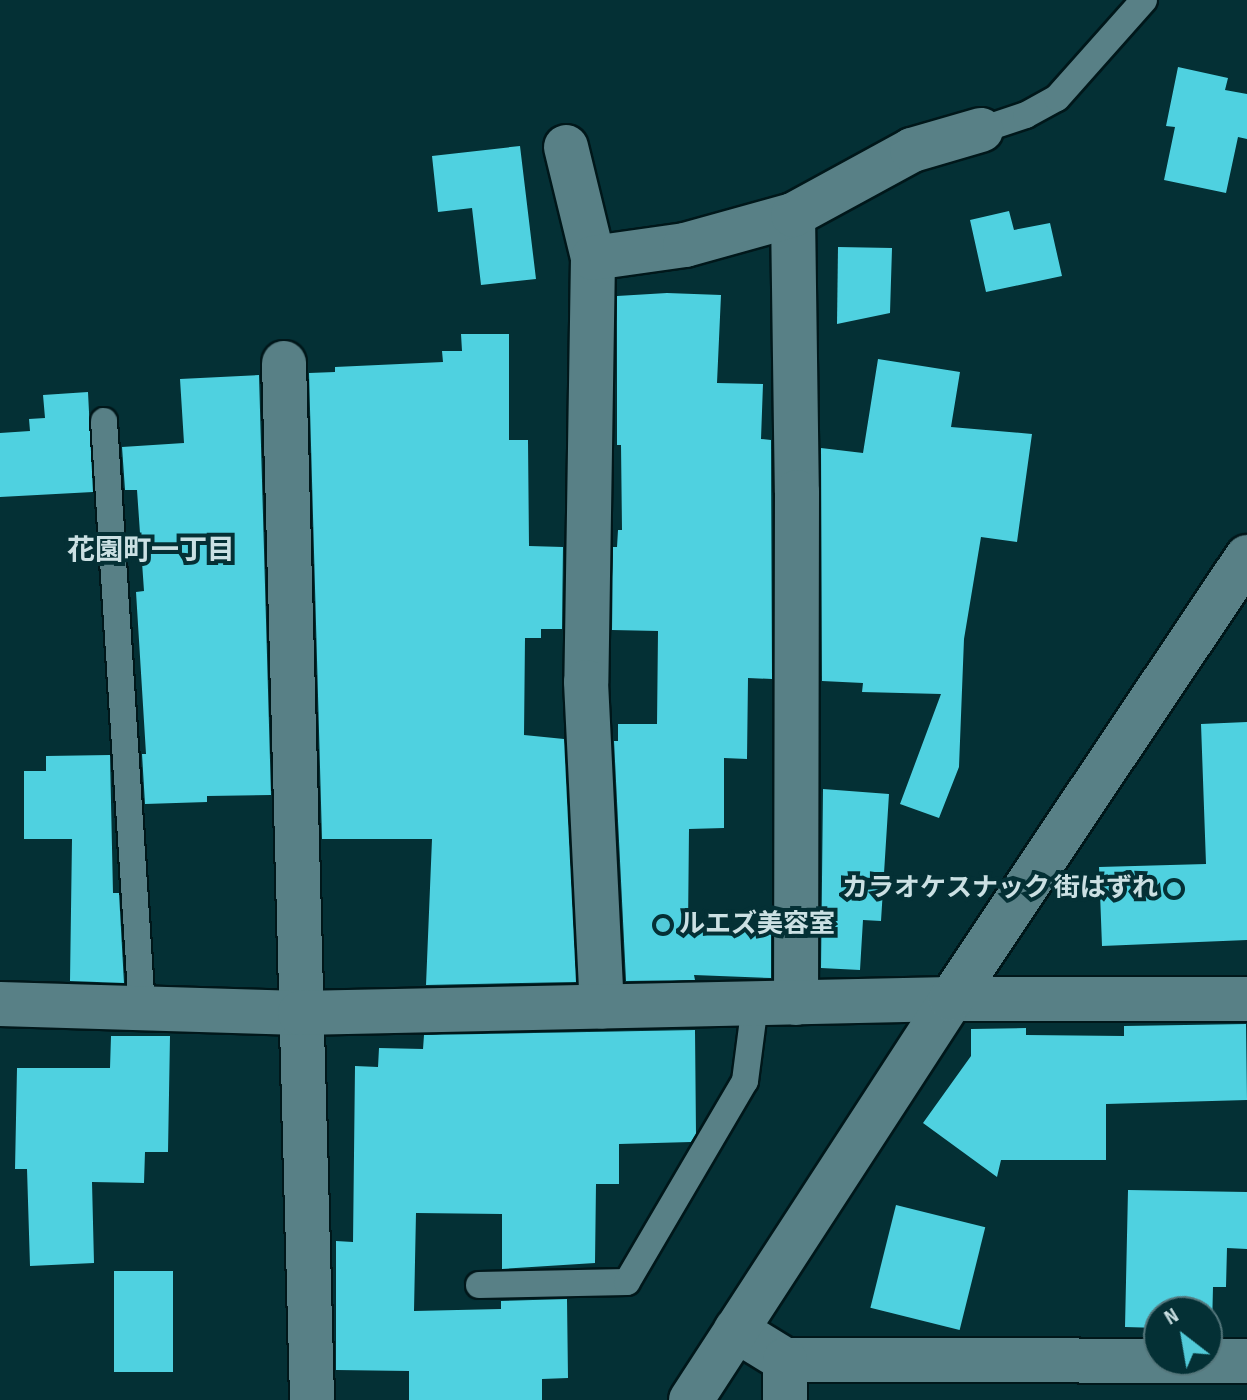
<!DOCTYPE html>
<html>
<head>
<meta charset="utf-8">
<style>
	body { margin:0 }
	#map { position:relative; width:1247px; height:1400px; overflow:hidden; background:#043035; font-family:"Sofia Sans Condensed","Noto Sans JP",sans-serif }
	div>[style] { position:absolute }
	.building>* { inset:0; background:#4fd1e0; transform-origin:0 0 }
	.roads { filter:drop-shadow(2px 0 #00171a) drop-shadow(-2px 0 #00171a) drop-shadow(0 2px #00171a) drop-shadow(0 -2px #00171a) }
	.lane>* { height:26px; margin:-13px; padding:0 13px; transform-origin:13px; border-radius:13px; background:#588086 }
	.street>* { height:44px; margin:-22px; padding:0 22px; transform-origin:22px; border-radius:22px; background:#588086 }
	.dots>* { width:22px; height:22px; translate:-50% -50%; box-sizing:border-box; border:4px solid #043035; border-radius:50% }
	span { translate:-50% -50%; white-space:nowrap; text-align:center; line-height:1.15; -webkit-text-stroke:8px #043035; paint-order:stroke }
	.poi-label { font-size:26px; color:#cbe0e3; font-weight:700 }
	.right { translate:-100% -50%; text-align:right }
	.left { translate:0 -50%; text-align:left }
	.neighbourhood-label { font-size:28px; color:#cbe0e3; font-weight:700 }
	.north { position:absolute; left:1143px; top:1296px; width:80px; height:80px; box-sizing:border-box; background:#043035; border:2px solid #54767b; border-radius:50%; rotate:329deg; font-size:22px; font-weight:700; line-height:32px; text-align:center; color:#cbe0e3 }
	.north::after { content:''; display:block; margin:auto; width:28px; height:36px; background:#52cbd9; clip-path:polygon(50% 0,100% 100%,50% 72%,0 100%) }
</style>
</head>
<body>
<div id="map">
	<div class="building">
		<i style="clip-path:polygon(1178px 67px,1228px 78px,1225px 90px,1247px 94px,1247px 139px,1238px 137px,1226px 193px,1164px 180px,1175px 127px,1166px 126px)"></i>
		<i style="clip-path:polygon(520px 146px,536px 279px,481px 285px,472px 208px,438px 212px,432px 156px)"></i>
		<i style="clip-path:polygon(1009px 211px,1014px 230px,1050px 223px,1062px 276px,986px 292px,970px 220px)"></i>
		<i style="clip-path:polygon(838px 247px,892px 248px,890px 313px,837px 324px)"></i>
		<i style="clip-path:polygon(667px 293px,721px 295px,717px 383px,763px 384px,761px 439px,771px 440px,772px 679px,748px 678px,747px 759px,724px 758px,724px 828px,689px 829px,688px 928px,771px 933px,771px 978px,694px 975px,695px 980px,626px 981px,614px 741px,618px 741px,618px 724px,657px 724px,658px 631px,612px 630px,613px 547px,617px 547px,618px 530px,622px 530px,621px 445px,617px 445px,617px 296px)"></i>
		<i style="clip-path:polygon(461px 334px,509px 334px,509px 440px,528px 440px,529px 546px,563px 547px,562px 629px,541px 629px,541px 638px,525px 638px,524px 735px,564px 739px,576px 982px,426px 985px,432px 839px,322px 839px,309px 373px,335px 372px,335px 367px,443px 362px,442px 351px,462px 351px)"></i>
		<i style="clip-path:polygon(878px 359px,960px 372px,951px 427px,1032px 434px,1017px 542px,981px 537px,964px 639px,959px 767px,939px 818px,900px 804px,941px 694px,862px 692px,863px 683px,822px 681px,821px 448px,863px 453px)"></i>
		<i style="clip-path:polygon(259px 375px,271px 795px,207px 796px,207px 802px,145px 804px,142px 754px,146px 754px,136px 592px,144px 591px,137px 490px,125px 490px,122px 447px,184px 443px,180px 379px)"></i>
		<i style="clip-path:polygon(88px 392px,93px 492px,0 497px,0 433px,30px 431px,29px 419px,45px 418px,43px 395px)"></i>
		<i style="clip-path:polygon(1247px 722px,1247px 940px,1102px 946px,1099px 867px,1206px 864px,1201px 724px)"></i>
		<i style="clip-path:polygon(110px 755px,113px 893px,119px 893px,124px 983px,70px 981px,72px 839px,24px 839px,24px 771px,46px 771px,46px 756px)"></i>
		<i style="clip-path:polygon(823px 789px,889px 794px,881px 921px,863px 920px,860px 970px,821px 968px)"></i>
		<i style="clip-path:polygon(1246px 1024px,1247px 1100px,1106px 1104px,1106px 1160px,1001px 1160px,997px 1177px,923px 1123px,971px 1056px,971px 1029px,1026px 1028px,1026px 1035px,1124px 1036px,1124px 1026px)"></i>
		<i style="clip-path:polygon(695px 1030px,696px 1134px,691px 1142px,619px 1144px,619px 1184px,596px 1184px,595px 1263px,502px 1269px,502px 1214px,416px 1213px,414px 1311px,501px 1309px,501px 1301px,567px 1299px,568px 1378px,542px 1379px,542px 1400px,409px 1400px,409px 1371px,336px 1370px,336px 1241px,353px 1242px,355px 1066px,378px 1067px,379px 1048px,423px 1049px,424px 1035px)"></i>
		<i style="clip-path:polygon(111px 1036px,170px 1036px,168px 1152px,145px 1152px,144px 1183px,92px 1182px,94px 1263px,30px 1266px,27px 1169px,15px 1169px,17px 1068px,110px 1068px)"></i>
		<i style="clip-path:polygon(1128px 1190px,1247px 1192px,1247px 1249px,1227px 1248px,1226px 1287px,1213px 1287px,1212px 1329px,1207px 1329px,1207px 1312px,1159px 1312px,1159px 1328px,1125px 1327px)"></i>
		<i style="left:896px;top:1205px;width:92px;height:106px;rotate:14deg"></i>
		<i style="left:114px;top:1271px;width:59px;height:101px"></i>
	</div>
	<div class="roads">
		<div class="lane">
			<i style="left:981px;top:130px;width:47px;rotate:-18.4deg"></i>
			<i style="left:1026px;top:115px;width:35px;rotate:-29deg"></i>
			<i style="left:1057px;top:98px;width:131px;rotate:-48.4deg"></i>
			<i style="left:104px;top:421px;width:588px;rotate:86.3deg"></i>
			<i style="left:479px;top:1285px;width:148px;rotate:-1.2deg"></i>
			<i style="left:627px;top:1282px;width:233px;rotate:-59.6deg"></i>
			<i style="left:745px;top:1081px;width:78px;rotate:-82.6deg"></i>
		</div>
		<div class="street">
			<i style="left:566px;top:147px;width:114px;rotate:76.3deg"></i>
			<i style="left:593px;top:258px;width:424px;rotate:90.9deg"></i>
			<i style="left:586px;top:682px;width:325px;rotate:87.2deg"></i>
			<i style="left:793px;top:215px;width:277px;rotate:89.2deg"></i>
			<i style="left:797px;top:492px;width:511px;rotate:90.11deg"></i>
			<i style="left:593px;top:258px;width:93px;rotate:-8deg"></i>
			<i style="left:685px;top:245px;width:112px;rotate:-15.5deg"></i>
			<i style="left:793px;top:215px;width:136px;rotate:-28.6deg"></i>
			<i style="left:912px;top:150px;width:72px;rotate:-16.2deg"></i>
			<i style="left:284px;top:363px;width:1037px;rotate:88.45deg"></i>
			<i style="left:0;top:1004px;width:300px;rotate:1.7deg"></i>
			<i style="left:300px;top:1013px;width:651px;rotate:-1.23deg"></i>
			<i style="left:951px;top:999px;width:296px"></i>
			<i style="left:736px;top:1330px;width:57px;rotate:31.5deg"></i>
			<i style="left:785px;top:1360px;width:462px;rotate:0.1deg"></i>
			<i style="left:691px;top:1400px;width:478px;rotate:-57deg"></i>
			<i style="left:951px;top:999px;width:532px;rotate:-56.19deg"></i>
			<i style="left:785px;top:1400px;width:40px;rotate:-90deg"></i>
		</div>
	</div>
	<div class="dots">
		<i style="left:1174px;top:889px;background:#52cbd9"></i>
		<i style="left:663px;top:925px;background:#52cbd9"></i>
	</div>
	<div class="poi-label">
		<span class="right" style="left:1158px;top:889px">カラオケスナック 街はずれ</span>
		<span class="left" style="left:679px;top:925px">ルエズ美容室</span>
	</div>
	<div class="neighbourhood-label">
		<span style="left:151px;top:551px">花園町一丁目</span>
	</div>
	<div class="north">N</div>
</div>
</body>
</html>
